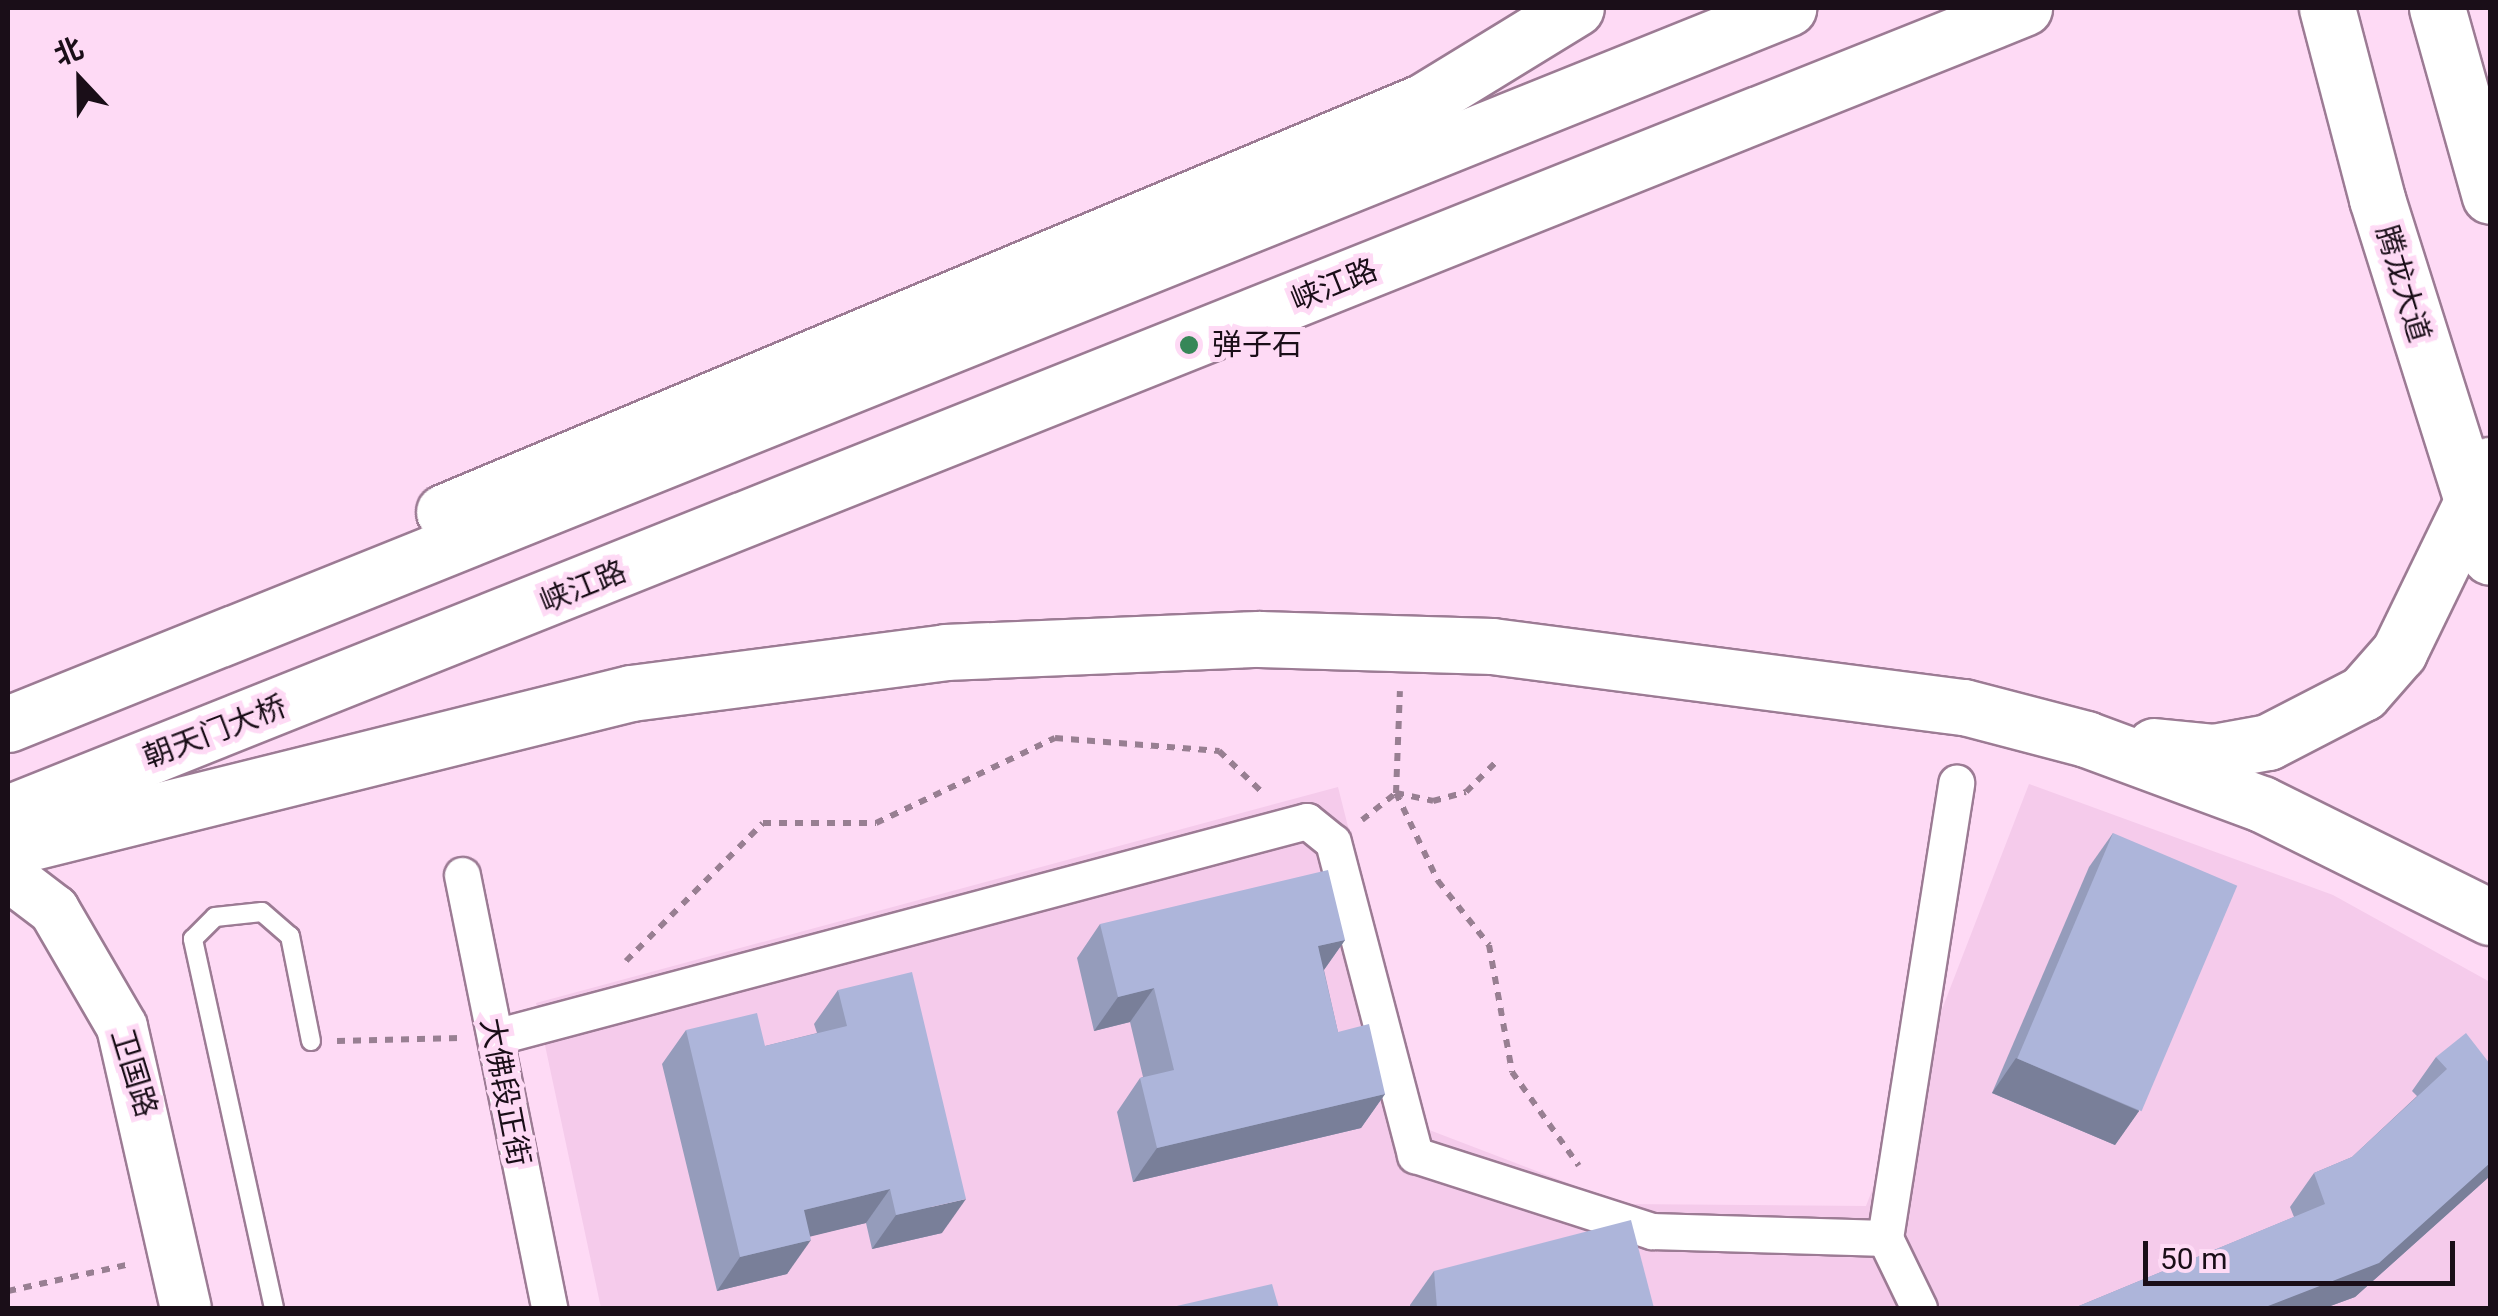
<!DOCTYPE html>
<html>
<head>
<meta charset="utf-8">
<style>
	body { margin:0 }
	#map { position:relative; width:2498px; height:1316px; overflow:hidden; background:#fedaf5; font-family:Roboto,"Noto Sans SC",sans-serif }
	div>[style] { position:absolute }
	.built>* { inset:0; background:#f5cbeb }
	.path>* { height:6px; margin-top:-3px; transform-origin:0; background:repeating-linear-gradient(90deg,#987f92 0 8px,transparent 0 16px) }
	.roads { filter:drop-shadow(2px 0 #9c7b94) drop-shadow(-2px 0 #9c7b94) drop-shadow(0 2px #9c7b94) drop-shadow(0 -2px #9c7b94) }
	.lane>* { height:18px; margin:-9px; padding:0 9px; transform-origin:9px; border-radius:9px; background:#fff }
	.street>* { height:35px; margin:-17.5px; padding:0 17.5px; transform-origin:17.5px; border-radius:17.5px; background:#fff }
	.secondary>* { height:50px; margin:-25px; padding:0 25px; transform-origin:25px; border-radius:25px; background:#fff }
	.primary>* { height:55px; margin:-27.5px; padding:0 27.5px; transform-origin:27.5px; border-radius:27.5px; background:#fff }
	.highway>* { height:55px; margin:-27.5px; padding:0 27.5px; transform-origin:27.5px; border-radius:27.5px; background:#fff }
	.wall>* { inset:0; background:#959cbb }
	.shaded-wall>* { inset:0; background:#797f99 }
	.building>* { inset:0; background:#adb5da; transform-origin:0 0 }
	.dots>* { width:28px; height:28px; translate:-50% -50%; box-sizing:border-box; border:5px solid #fedaf5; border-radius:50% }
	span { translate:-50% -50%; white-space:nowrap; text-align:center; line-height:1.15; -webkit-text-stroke:10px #fedaf5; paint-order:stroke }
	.street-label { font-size:30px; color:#1a0e18 }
	.poi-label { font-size:30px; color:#1a0e18 }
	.left { translate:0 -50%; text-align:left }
	.frame { position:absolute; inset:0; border:10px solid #1a0e18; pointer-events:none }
	.north { position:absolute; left:30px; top:30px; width:100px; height:100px; -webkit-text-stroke:8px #fedaf5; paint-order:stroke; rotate:338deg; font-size:28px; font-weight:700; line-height:40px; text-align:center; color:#1a0e18 }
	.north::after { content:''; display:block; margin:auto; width:35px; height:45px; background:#1a0e18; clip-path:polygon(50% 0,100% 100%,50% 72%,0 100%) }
	.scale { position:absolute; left:2143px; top:1241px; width:312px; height:45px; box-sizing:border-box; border:5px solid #1a0e18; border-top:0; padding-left:12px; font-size:30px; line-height:35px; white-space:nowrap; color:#1a0e18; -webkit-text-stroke:8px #fedaf5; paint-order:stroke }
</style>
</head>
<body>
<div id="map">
	<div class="built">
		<i style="clip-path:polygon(2029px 784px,2333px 895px,2490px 982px,2490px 1308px,601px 1308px,536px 1003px,1338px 787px,1424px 1128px,1623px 1204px,1866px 1206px)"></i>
	</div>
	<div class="path">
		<i style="left:1396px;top:793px;width:98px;rotate:64.5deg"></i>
		<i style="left:1438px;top:881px;width:82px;rotate:51.4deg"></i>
		<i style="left:1489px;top:945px;width:129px;rotate:79.7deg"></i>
		<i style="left:1512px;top:1072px;width:115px;rotate:54.5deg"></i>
		<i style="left:1396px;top:793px;width:38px;rotate:12deg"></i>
		<i style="left:1433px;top:801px;width:34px;rotate:-15deg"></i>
		<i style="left:1466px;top:792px;width:47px;rotate:-45deg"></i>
		<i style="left:1362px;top:820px;width:43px;rotate:-38.5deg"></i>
		<i style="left:1396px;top:793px;width:102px;rotate:-87.8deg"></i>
		<i style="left:626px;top:961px;width:194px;rotate:-45.2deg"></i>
		<i style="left:763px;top:823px;width:113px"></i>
		<i style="left:876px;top:823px;width:198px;rotate:-25.4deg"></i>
		<i style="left:1055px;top:738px;width:165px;rotate:4.5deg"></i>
		<i style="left:1219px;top:751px;width:62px;rotate:43.7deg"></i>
		<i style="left:337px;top:1041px;width:123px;rotate:-1.4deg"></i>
		<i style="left:8px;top:1291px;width:126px;rotate:-12.4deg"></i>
	</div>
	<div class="roads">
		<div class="lane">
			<i style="left:274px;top:1308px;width:378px;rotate:-102.4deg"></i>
			<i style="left:193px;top:939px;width:31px;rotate:-45deg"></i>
			<i style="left:215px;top:917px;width:47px;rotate:-6.1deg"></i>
			<i style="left:262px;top:912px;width:37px;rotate:41deg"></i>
			<i style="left:290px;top:936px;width:107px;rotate:78.7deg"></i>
		</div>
		<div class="street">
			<i style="left:462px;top:875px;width:442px;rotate:78.6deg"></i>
			<i style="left:495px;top:1037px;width:840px;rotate:-14.9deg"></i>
			<i style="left:1307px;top:821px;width:33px;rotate:39deg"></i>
			<i style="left:1333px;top:842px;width:324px;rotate:75.3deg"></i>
			<i style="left:1415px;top:1155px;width:249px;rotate:17.8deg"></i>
			<i style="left:1652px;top:1231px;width:233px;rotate:1.7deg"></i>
			<i style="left:1919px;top:1308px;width:78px;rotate:-115.9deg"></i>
			<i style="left:1885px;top:1238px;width:461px;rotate:-81.1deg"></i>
		</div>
		<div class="secondary">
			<i style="left:8px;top:875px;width:58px;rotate:37.3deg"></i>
			<i style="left:54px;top:910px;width:135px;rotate:59.8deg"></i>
			<i style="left:122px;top:1027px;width:288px;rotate:77.2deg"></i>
		</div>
		<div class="primary">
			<i style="left:2327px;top:8px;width:197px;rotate:75.3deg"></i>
			<i style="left:2377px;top:199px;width:375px;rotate:72.5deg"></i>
			<i style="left:2437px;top:8px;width:195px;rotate:74.3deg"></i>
		</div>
		<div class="highway">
			<i style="left:444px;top:512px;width:1063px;rotate:-22.75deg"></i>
			<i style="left:1424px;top:101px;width:178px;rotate:-31.5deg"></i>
			<i style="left:8px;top:724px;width:1919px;rotate:-21.91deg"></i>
			<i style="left:2154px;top:746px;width:59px;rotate:5.8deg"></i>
			<i style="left:2213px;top:752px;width:56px;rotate:-10.3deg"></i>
			<i style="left:2268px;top:742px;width:107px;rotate:-27.3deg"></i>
			<i style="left:2363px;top:693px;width:55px;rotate:-48.7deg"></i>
			<i style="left:2399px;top:652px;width:208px;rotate:-64.1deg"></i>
			<i style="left:8px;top:813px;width:2171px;rotate:-21.77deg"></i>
			<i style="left:8px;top:848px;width:642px;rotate:-13.97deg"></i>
			<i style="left:631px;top:693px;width:317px;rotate:-7.4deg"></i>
			<i style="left:945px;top:652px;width:314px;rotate:-2.4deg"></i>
			<i style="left:1259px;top:639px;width:233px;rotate:1.7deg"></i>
			<i style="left:1492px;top:646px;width:476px;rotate:7.4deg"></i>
			<i style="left:1964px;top:707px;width:126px;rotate:14.7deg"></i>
			<i style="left:2086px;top:739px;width:188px;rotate:20.3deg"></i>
			<i style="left:2262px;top:804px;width:254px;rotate:26.4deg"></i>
		</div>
	</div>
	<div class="wall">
		<i style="clip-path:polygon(2113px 833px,2139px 1111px,2115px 1145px,1992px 1093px,2089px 867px)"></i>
		<i style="clip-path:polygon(1100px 924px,1345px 940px,1324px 970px,1338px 1032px,1385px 1094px,1361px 1128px,1133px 1182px,1117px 1112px,1140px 1078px,1143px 1077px,1130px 1022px,1094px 1031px,1077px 958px)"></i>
		<i style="clip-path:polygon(838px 990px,942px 1233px,872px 1249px,866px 1223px,810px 1236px,787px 1274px,717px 1291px,662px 1064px,686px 1030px,765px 1046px,817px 1033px,814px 1024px)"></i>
		<i style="clip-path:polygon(2436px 1057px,2490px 1064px,2490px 1176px,2355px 1297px,2325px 1308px,2074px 1308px,2294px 1217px,2290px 1207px,2314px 1173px,2352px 1157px,2417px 1096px,2412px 1091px)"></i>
		<i style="clip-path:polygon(1434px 1271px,1654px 1308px,1410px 1308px,1410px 1305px)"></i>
	</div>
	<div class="shaded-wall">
		<i style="clip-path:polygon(1345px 940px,1321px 974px,1318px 946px)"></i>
		<i style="clip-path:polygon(1154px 988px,1130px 1022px,1094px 1031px,1118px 997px)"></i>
		<i style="clip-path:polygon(2016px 1058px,2139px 1111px,2115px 1145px,1992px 1093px)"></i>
		<i style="clip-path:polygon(1385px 1094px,1361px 1128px,1133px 1182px,1157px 1148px)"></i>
		<i style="clip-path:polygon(2490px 1163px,2490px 1176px,2355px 1297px,2325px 1308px,2263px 1308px)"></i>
		<i style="clip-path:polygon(890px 1189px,866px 1223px,780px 1244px,804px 1210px)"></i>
		<i style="clip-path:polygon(966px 1199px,942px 1233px,872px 1249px,896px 1215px)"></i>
		<i style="clip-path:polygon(811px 1240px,787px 1274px,717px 1291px,740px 1257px)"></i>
	</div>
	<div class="building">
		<i style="left:2113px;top:833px;width:135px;height:245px;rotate:23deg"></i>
		<i style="clip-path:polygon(1328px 870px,1345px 940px,1318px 946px,1338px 1032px,1369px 1024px,1385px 1094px,1157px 1148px,1140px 1078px,1174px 1070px,1154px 988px,1118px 997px,1100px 924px)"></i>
		<i style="clip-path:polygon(912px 972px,966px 1199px,896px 1215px,890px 1189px,804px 1210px,811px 1240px,740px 1257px,686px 1030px,757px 1013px,765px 1046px,847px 1026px,838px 990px)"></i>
		<i style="clip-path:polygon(2466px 1033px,2490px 1064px,2490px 1163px,2379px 1263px,2263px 1308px,2074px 1308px,2325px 1204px,2314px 1173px,2352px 1157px,2447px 1069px,2436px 1057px)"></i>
		<i style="clip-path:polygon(1631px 1220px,1654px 1308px,1437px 1308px,1434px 1271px)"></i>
		<i style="clip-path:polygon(1272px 1284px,1279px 1308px,1168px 1308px)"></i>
	</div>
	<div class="dots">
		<i style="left:1189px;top:345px;background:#378758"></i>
	</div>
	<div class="street-label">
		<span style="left:2403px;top:284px;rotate:73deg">腾龙大道</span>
		<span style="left:1334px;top:285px;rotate:-22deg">峡江路</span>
		<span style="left:583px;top:587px;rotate:-22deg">峡江路</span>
		<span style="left:215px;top:732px;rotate:-21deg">朝天门大桥</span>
		<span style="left:134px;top:1073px;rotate:73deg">卫国路</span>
		<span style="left:505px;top:1092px;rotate:79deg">大佛段正街</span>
	</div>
	<div class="poi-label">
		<span class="left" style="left:1212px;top:345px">弹子石</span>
	</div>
	<div class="frame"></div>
	<div class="north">北</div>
	<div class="scale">50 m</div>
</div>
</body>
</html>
